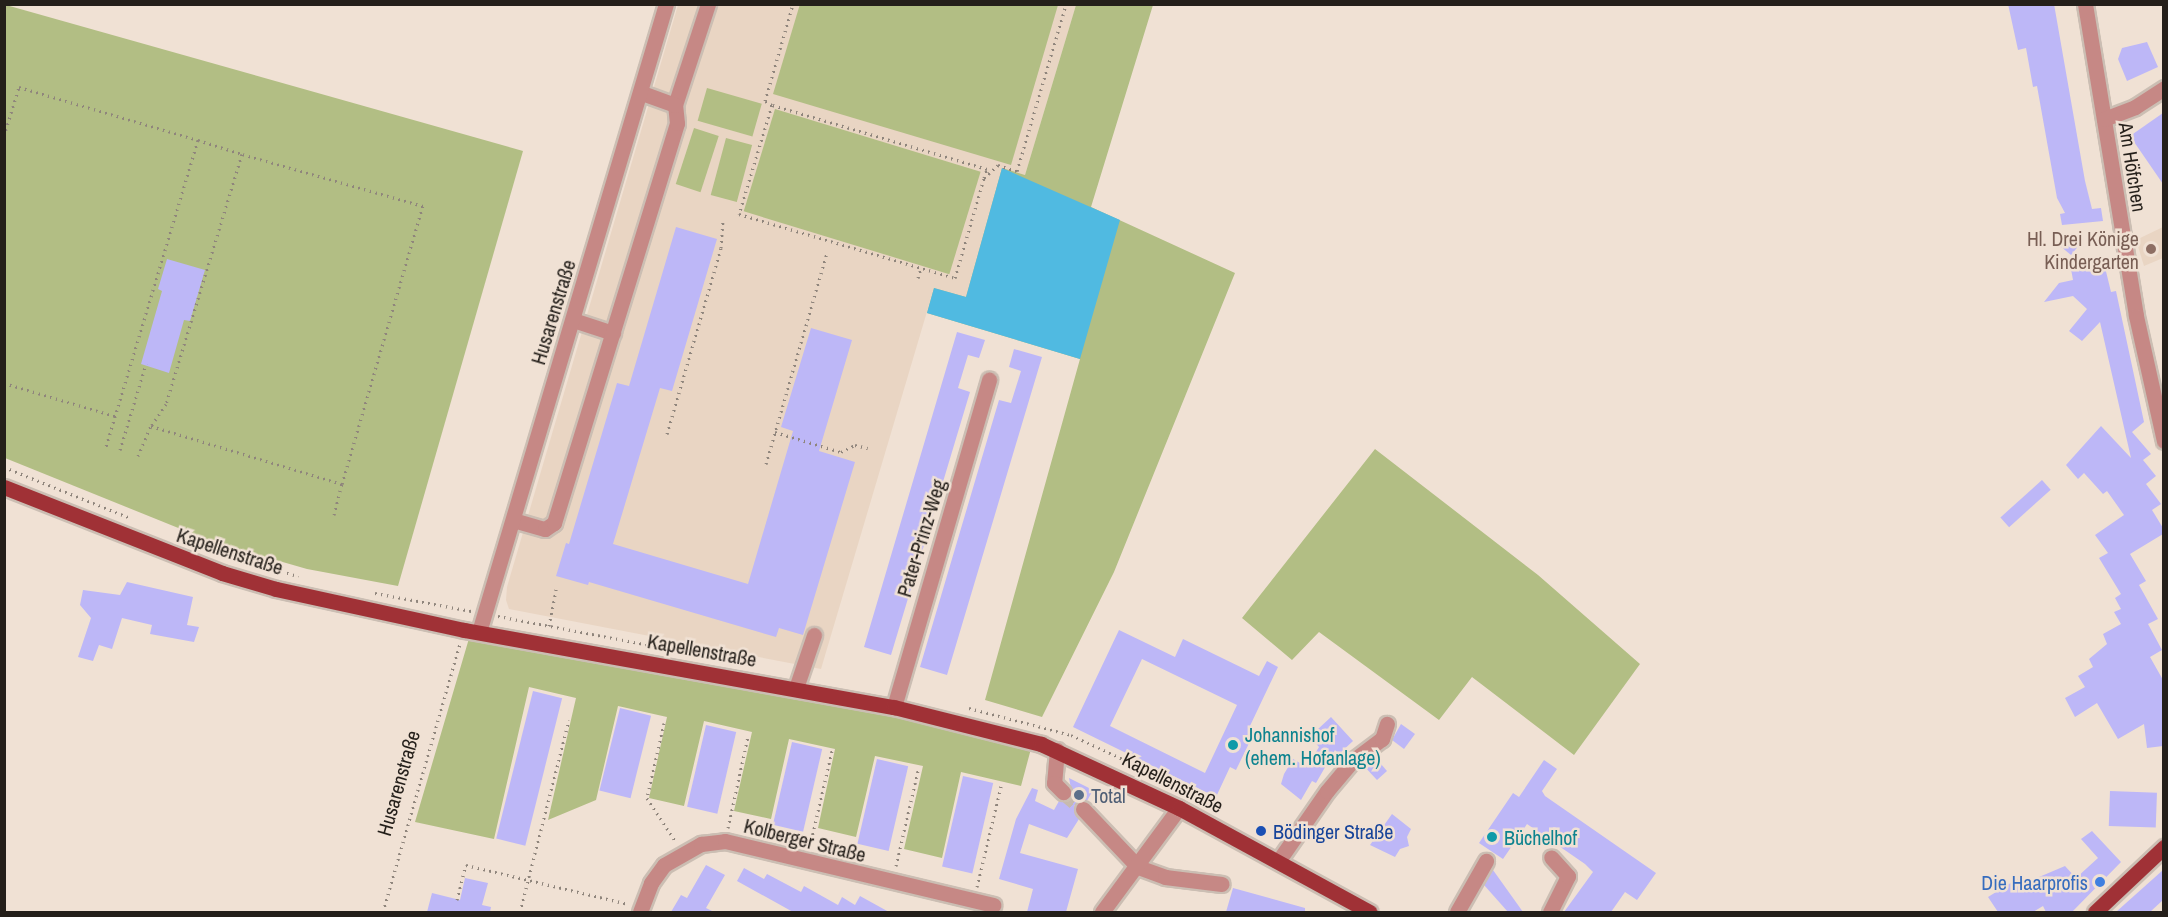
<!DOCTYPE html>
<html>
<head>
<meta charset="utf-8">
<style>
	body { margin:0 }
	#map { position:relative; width:2168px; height:917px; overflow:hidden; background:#f0e1d4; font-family:"Archivo Narrow",sans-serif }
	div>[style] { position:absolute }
	.built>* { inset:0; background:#e9d5c3 }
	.green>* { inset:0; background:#b2be84; transform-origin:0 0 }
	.water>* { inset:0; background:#50bae1 }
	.building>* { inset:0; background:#bdb7f7; transform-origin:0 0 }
	.minor-tunnel>* { height:15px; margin-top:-7.5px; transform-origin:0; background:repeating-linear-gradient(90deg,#c7baaf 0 15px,transparent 0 23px) }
	.path>* { height:3px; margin-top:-1.5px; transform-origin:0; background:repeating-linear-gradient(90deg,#8f857c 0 1.5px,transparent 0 6px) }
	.roads { filter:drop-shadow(2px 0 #cbbeb3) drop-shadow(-2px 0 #cbbeb3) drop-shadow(0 2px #cbbeb3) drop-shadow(0 -2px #cbbeb3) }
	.minor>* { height:15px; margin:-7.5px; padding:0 7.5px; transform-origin:7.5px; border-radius:7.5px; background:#c68885 }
	.major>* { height:15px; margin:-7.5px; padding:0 7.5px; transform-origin:7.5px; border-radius:7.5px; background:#a03136 }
	.dots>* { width:16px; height:16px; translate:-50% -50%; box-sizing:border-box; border:3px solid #f0e1d4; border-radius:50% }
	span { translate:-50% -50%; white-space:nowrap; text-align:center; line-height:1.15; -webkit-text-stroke:5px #f0e1d4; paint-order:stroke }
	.street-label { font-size:20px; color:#241f1a }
	.education-label { font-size:20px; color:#785e54 }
	.right { translate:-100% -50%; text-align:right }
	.culture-label { font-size:20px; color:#0d838f }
	.left { translate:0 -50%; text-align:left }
	.service-label { font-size:20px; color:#4e5e75 }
	.transit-label { font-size:20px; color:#164399 }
	.shop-label { font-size:20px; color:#366cbe }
	.frame { position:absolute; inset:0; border:6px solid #241f1a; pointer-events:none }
</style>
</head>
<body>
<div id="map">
	<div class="built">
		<i style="clip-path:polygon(678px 5px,1076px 5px,1025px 175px,1002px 169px,966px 297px,934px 288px,821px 669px,509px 609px,506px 600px,507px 587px)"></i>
		<i style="clip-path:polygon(2163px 227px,2163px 258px,2144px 266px,2136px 240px)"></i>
	</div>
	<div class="green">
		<i style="clip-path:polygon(800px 4px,1058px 5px,1011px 165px,773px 94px)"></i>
		<i style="clip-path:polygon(6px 5px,523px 151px,398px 586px,307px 569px,213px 542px,5px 458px)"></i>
		<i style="clip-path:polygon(1076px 5px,1153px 5px,1091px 207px,1235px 273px,1114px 572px,1042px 717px,985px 700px,1080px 359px,927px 313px,934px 288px,966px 297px,1002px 168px,1025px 175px)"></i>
		<i style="left:707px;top:88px;width:57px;height:34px;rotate:16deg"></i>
		<i style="left:775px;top:109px;width:215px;height:107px;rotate:17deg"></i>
		<i style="left:694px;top:128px;width:26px;height:59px;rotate:18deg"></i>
		<i style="left:726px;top:138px;width:27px;height:59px;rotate:15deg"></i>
		<i style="clip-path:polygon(1375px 449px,1538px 575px,1640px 664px,1574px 755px,1472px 677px,1439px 720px,1319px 632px,1292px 660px,1242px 618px)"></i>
		<i style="clip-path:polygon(470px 635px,892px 713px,1032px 745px,1021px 786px,961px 772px,942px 858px,904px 849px,923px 766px,875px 756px,856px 837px,818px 828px,835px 749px,789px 739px,771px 819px,734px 811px,752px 732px,704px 721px,684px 806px,649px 798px,667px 717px,618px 706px,596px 800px,548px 820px,576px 698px,529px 687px,494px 839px,415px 822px)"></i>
	</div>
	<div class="water">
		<i style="clip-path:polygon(1002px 168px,1120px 220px,1080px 359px,927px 313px,934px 288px,966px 297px)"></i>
	</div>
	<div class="building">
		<i style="clip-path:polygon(2008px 4px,2054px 4px,2085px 181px,2092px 209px,2101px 208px,2103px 221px,2062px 225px,2060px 214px,2065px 213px,2057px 198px,2037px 86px,2033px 87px,2026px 48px,2018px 50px)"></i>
		<i style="clip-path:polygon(2147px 42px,2158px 67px,2127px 81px,2118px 59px,2122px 48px)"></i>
		<i style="clip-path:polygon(2163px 113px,2163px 184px,2130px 136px)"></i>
		<i style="clip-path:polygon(676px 227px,717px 239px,672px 391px,660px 388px,613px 544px,748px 584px,793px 431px,781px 427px,811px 328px,852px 340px,819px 451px,855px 462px,803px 635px,779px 628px,776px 637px,589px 582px,588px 585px,556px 576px,566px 543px,569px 544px,617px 383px,629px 386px)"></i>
		<i style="clip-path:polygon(2067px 234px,2080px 244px,2071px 255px,2060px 246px)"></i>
		<i style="clip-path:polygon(167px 259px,205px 270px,190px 321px,184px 320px,169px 373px,141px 364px,162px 291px,158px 289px)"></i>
		<i style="clip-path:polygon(2103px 259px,2111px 292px,2116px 291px,2144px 422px,2132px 432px,2151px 454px,2143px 460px,2156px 476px,2146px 484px,2161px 504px,2152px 510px,2163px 528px,2163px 534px,2130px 554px,2146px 581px,2139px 585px,2158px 619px,2148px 624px,2162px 650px,2150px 657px,2163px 680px,2163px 746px,2147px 748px,2144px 724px,2118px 739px,2097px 703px,2075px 717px,2065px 698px,2085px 687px,2078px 676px,2093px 667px,2089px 659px,2107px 644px,2103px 634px,2121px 624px,2114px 612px,2121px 609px,2115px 598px,2121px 594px,2099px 558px,2108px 553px,2095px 535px,2124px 515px,2107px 491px,2103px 494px,2084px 473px,2078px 479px,2066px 465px,2101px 426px,2131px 458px,2100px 322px,2082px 341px,2069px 331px,2087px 309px,2073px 296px,2044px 302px,2059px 283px,2073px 280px,2071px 269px)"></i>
		<i style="clip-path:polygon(957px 332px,985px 340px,979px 358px,968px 355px,958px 388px,970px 392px,891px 655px,864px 647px)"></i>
		<i style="clip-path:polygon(1014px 349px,1042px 357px,947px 675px,920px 667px,999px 400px,1011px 403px,1021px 371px,1009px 367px)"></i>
		<i style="left:2042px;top:480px;width:13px;height:56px;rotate:48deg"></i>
		<i style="clip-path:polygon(127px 582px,193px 597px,187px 625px,199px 627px,194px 642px,150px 634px,152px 625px,122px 618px,112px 649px,99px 645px,93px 661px,78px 657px,91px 618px,80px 605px,83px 590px,120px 595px)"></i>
		<i style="clip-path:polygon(evenodd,1119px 630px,1175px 657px,1183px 639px,1259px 676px,1267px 661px,1278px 667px,1249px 728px,1255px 731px,1236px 770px,1230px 767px,1216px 797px,1073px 727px,1119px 630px,1142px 659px,1237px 705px,1205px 773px,1110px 726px,1142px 659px)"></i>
		<i style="left:533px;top:691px;width:30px;height:152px;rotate:14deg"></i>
		<i style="left:620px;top:708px;width:32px;height:85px;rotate:14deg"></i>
		<i style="clip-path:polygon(1331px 717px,1353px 741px,1339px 754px,1335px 750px,1316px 783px,1312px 781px,1301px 800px,1281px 784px,1284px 774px,1293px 759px,1307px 767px,1319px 747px,1312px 739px,1320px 733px,1317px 730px)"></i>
		<i style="clip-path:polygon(1401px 724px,1415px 734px,1404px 749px,1392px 740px)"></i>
		<i style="left:706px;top:725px;width:31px;height:84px;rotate:13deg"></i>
		<i style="left:792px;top:742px;width:31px;height:85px;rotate:13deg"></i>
		<i style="clip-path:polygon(1375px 757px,1387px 771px,1377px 780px,1363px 765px)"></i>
		<i style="left:877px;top:759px;width:32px;height:87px;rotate:13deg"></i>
		<i style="clip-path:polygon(1544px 760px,1557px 769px,1542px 791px,1545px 796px,1656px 873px,1637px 900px,1625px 892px,1611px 912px,1564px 912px,1593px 872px,1585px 864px,1527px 824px,1503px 859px,1479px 843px,1513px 793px,1519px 797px)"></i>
		<i style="left:963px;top:776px;width:31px;height:93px;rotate:13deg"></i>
		<i style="clip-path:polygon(1069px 778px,1093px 790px,1087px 801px,1080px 800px,1074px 806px,1079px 819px,1067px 838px,1029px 824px,1020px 853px,1078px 869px,1066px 912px,1027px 912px,1033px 889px,999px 879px,1016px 819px,1032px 788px,1038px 790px,1035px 801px,1054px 810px,1059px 801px,1069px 799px,1072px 794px)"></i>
		<i style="left:2110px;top:791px;width:47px;height:35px;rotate:2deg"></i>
		<i style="clip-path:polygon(1392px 814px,1411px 829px,1407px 837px,1409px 846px,1400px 849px,1395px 857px,1370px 845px)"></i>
		<i style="clip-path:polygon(2092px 831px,2121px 862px,2072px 912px,2046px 912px,2043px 906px,2033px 912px,1998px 912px,1988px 897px,2022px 876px,2025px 883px,2065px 866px,2076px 878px,2098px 858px,2081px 839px)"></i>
		<i style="clip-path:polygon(706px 865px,725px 875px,706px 908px,714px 912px,671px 912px,681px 895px,687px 898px)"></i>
		<i style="clip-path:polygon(744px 868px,764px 879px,767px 874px,801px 892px,804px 886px,838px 905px,842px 897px,855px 905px,860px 896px,889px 912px,793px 912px,737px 881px)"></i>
		<i style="clip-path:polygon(1493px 870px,1523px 912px,1508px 912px,1484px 885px)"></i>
		<i style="clip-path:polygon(2163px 870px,2163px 900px,2150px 912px,2116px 912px)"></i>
		<i style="clip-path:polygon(465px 878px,488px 883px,482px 905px,491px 907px,490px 912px,427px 912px,432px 893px,460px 900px)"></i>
		<i style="clip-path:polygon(1233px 888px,1305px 908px,1305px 912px,1226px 912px)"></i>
	</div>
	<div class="minor-tunnel">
		<i style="left:1063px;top:792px;width:26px;rotate:40deg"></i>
	</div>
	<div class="path">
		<i style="left:772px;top:105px;width:8px;rotate:-150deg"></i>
		<i style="left:765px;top:101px;width:101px;rotate:-73.9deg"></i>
		<i style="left:4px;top:136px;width:51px;rotate:-73deg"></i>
		<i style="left:19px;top:87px;width:187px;rotate:16.5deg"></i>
		<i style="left:198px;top:140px;width:320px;rotate:106.7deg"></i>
		<i style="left:198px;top:140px;width:46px;rotate:17.7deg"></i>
		<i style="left:984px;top:178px;width:9px;rotate:-72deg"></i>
		<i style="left:987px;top:169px;width:224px;rotate:-163.4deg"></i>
		<i style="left:772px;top:105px;width:114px;rotate:106.8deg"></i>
		<i style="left:739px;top:214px;width:225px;rotate:16.5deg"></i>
		<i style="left:955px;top:278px;width:104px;rotate:-73.8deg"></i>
		<i style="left:984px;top:178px;width:19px;rotate:-43deg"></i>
		<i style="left:998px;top:165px;width:20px;rotate:18deg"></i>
		<i style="left:1017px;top:171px;width:174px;rotate:-73.6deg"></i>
		<i style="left:918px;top:278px;width:10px;rotate:-73deg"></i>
		<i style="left:4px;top:383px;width:116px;rotate:16.6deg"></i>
		<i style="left:775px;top:432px;width:69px;rotate:16.9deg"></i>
		<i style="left:841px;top:452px;width:16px;rotate:-27deg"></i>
		<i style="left:855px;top:445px;width:13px;rotate:13deg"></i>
		<i style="left:667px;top:434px;width:194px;rotate:-73.8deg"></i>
		<i style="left:721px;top:248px;width:27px;rotate:-86deg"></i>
		<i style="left:120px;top:450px;width:90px;rotate:-73.2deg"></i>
		<i style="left:138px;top:456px;width:33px;rotate:-67deg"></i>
		<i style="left:151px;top:426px;width:200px;rotate:16.9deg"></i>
		<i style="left:342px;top:484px;width:290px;rotate:-73.8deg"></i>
		<i style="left:423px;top:206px;width:188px;rotate:-164deg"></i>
		<i style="left:242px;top:154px;width:261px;rotate:106.9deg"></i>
		<i style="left:166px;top:404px;width:27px;rotate:124deg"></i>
		<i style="left:766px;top:464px;width:221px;rotate:-73.9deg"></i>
		<i style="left:4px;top:467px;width:134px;rotate:22deg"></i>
		<i style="left:334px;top:515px;width:32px;rotate:-76deg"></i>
		<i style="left:212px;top:551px;width:90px;rotate:16.2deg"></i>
		<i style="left:375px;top:593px;width:98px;rotate:10.6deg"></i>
		<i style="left:498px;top:616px;width:213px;rotate:10.8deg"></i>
		<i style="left:549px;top:626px;width:38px;rotate:-79deg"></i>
		<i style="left:969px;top:708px;width:106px;rotate:14.8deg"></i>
		<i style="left:1071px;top:735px;width:131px;rotate:24.8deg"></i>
		<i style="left:664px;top:723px;width:77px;rotate:102.8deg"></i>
		<i style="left:647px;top:798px;width:53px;rotate:56.6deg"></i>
		<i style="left:728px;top:828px;width:94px;rotate:-77.7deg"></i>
		<i style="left:810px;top:846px;width:98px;rotate:-77deg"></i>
		<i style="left:896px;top:866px;width:98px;rotate:-77deg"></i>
		<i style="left:977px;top:887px;width:104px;rotate:-76.6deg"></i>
		<i style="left:457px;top:900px;width:36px;rotate:-76deg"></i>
		<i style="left:466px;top:865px;width:167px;rotate:13.5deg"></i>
		<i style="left:383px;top:912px;width:280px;rotate:-74deg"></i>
		<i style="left:520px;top:912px;width:198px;rotate:-75.7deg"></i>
	</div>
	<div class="roads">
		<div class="minor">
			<i style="left:2085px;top:4px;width:316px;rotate:80.7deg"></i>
			<i style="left:2136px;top:316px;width:128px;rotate:77.4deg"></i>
			<i style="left:675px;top:105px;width:106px;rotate:-71.9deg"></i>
			<i style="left:2104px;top:119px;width:33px;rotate:-21deg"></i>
			<i style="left:2135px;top:107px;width:35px;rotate:-33deg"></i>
			<i style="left:573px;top:320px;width:42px;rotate:18deg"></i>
			<i style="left:513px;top:520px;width:33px;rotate:16deg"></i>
			<i style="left:545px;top:529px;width:11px;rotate:-34deg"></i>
			<i style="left:554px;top:523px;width:418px;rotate:-72.9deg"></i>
			<i style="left:677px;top:123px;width:18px;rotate:-96deg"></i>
			<i style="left:675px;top:105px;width:37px;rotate:-160deg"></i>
			<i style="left:479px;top:632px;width:655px;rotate:-73.42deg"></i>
			<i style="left:796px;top:688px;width:56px;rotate:-71.2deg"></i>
			<i style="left:894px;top:707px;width:341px;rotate:-73.8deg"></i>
			<i style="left:1057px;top:750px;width:33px;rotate:95deg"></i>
			<i style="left:1054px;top:783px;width:13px;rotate:45deg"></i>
			<i style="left:1083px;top:809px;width:80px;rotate:46.5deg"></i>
			<i style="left:1138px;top:867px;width:29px;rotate:20deg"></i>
			<i style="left:1165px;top:877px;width:57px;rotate:7deg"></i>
			<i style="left:1279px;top:860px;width:84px;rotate:-55.2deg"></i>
			<i style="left:1327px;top:791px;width:38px;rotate:-50deg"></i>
			<i style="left:1351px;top:762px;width:39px;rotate:-37deg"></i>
			<i style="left:1382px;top:739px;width:16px;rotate:-72deg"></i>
			<i style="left:640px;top:912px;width:31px;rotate:-69deg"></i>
			<i style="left:651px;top:883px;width:22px;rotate:-54deg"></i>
			<i style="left:664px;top:865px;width:43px;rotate:-29.6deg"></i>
			<i style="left:701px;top:844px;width:24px;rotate:-7deg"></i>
			<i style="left:725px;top:841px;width:276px;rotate:13.4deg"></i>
			<i style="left:1102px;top:912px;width:129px;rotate:-53.5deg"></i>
			<i style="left:1457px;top:912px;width:59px;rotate:-60.4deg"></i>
			<i style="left:1550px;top:912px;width:40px;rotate:-63.4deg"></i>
			<i style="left:1568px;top:876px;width:25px;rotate:-132deg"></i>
		</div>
		<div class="major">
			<i style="left:4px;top:487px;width:234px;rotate:21.5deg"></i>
			<i style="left:222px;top:573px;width:56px;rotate:16.5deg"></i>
			<i style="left:276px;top:589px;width:192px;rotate:12.3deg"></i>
			<i style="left:464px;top:630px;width:437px;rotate:10.2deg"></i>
			<i style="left:894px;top:707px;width:152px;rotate:14.1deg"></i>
			<i style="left:1041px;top:744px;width:152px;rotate:24.9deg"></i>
			<i style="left:1179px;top:808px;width:217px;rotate:28.6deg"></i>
			<i style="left:2095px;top:912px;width:95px;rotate:-43.3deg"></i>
		</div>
	</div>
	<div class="dots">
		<i style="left:2151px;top:249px;background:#8d6e63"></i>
		<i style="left:1233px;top:745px;background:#0f9aa8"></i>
		<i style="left:1079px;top:795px;background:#5c6f8a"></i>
		<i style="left:1261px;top:831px;background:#1a4fb4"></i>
		<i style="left:1492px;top:837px;background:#0f9aa8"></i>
		<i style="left:2100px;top:882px;background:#3f7fe0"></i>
	</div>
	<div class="street-label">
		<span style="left:2133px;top:167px;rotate:81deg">Am Höfchen</span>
		<span style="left:553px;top:312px;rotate:-73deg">Husarenstraße</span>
		<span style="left:921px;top:538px;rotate:-73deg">Pater-Prinz-Weg</span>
		<span style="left:230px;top:551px;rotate:18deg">Kapellenstraße</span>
		<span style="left:702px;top:650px;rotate:10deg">Kapellenstraße</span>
		<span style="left:1173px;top:782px;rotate:27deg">Kapellenstraße</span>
		<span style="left:398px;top:783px;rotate:-74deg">Husarenstraße</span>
		<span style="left:805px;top:840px;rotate:14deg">Kolberger Straße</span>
	</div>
	<div class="education-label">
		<span class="right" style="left:2139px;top:250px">Hl. Drei Könige<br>Kindergarten</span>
	</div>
	<div class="culture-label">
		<span class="left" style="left:1245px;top:746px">Johannishof<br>(ehem. Hofanlage)</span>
		<span class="left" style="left:1504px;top:837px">Büchelhof</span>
	</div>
	<div class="service-label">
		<span class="left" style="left:1091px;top:795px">Total</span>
	</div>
	<div class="transit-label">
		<span class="left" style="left:1273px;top:831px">Bödinger Straße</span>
	</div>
	<div class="shop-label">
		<span class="right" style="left:2088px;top:882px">Die Haarprofis</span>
	</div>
	<div class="frame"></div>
</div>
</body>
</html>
